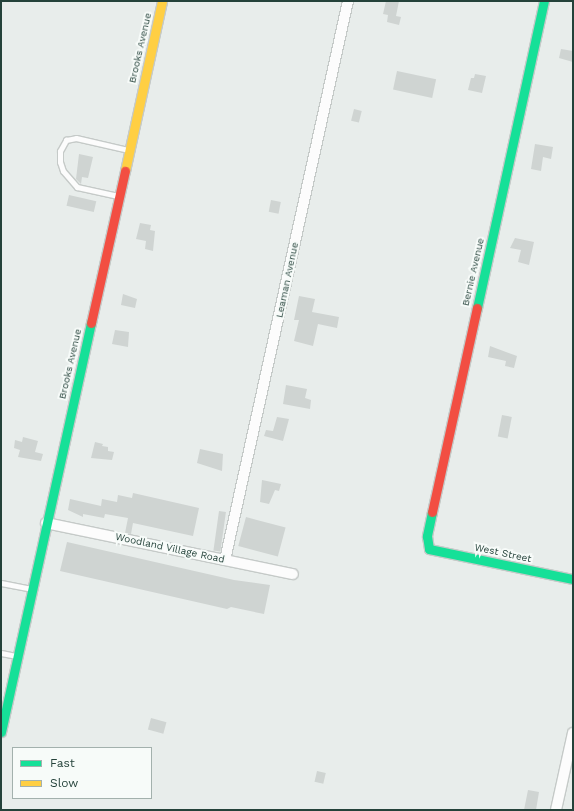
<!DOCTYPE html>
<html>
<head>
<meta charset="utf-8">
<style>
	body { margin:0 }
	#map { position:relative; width:574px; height:811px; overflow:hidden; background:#e8edeb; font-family:"Work Sans",sans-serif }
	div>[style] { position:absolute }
	.building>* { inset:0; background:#cfd4d2; transform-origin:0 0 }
	.roads { filter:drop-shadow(1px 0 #c5cac8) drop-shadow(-1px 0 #c5cac8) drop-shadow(0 1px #c5cac8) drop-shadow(0 -1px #c5cac8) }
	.lane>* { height:5px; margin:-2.5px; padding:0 2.5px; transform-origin:2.5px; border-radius:2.5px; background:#fcfcfc }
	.street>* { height:10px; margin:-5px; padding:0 5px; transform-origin:5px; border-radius:5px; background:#fcfcfc }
	.fast>* { height:9px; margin:-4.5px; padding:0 4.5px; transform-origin:4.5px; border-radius:4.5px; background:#16e098 }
	.slow>* { height:9px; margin:-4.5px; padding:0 4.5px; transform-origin:4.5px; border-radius:4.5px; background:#ffcf43 }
	.jam>* { height:9px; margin:-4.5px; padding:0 4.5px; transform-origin:4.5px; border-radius:4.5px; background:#f24e42 }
	span { translate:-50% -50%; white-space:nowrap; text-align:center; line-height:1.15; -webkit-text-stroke:4px #f7fbf9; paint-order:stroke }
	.street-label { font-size:10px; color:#24423a }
	.frame { position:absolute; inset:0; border:2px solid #24423a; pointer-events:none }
	.legend { position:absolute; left:12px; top:747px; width:140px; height:52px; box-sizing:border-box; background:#f7fbf9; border:1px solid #a3b1ad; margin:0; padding:5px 7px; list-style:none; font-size:12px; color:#24423a }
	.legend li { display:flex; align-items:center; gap:8px; height:20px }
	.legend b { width:20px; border:1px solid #a3b1ad }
</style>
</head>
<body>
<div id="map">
	<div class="building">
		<i style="clip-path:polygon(386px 1px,399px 1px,396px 16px,401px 17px,399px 25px,387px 22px,388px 15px,383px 14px)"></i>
		<i style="clip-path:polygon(561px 49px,573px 51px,573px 62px,559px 58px)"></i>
		<i style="left:397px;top:71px;width:40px;height:19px;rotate:12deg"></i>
		<i style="clip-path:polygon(475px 74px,486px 76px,482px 93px,468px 90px,471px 78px,474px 78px)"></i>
		<i style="left:354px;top:109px;width:8px;height:12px;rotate:14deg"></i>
		<i style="clip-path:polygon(535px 144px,553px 147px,551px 159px,543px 157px,541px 171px,531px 169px)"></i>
		<i style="clip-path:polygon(79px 154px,93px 157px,88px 178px,82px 177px,81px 184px,76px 179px)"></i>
		<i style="left:69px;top:195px;width:28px;height:11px;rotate:13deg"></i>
		<i style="left:271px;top:200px;width:10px;height:12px;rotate:11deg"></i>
		<i style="clip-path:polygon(140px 223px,151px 225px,150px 230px,155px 231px,153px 251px,145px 249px,146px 241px,136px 239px)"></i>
		<i style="clip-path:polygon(515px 238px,534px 242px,529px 265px,518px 262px,521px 250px,510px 248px)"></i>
		<i style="clip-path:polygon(123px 294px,137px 299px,135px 308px,121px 305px)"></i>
		<i style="clip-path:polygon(299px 296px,315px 299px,312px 312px,339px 317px,337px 328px,318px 324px,313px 346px,294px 341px,299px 320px,294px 320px)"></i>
		<i style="clip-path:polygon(115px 330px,129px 332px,128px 347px,112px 344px)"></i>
		<i style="clip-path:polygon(490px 346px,517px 356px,514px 368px,505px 366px,506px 361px,488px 357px)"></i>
		<i style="clip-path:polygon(286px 385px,307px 389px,305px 398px,311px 400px,310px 409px,283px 404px)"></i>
		<i style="left:502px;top:415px;width:10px;height:22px;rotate:11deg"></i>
		<i style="clip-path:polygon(277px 417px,289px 419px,283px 441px,264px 436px,266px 430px,273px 431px)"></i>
		<i style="clip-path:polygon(23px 437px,38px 441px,35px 452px,43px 454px,41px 461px,18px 457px,20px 450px,14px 448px,15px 440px,22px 442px)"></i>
		<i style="clip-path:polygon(95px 442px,103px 444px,102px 446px,108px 447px,108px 451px,114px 452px,112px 460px,91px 458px)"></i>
		<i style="clip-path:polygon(200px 449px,223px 454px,222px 471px,197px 463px)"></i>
		<i style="clip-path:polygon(262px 480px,281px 484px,279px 491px,275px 490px,269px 504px,260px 502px)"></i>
		<i style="clip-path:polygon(133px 493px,199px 508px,193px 536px,133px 523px,131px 534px,125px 533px,128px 518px,105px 514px,104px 518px,83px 514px,83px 517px,68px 510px,70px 499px,101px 506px,102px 499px,117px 502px,118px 495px,132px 498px)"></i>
		<i style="left:219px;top:511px;width:7px;height:40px;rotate:8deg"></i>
		<i style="left:246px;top:517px;width:41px;height:30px;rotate:15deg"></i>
		<i style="clip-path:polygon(67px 542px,234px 580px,270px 585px,264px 614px,231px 607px,227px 609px,60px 571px)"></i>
		<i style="left:151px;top:718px;width:16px;height:12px;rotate:15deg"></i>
		<i style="left:317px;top:771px;width:9px;height:11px;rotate:13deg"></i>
		<i style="clip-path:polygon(528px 790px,539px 792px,536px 810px,524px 810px)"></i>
	</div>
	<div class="roads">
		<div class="lane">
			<i style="left:118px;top:196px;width:42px;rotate:-167.6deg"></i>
			<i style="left:77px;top:187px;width:21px;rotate:-131deg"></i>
			<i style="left:63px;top:171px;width:9px;rotate:-108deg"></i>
			<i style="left:60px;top:162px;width:11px;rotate:-90deg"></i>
			<i style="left:60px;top:151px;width:13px;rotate:-61deg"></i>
			<i style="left:66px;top:140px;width:10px;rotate:-11deg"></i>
			<i style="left:76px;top:138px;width:53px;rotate:13deg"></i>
			<i style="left:1px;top:583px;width:31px;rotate:11deg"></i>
			<i style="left:1px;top:653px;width:15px;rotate:11deg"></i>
		</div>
		<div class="street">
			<i style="left:46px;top:523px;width:252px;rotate:11.7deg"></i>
			<i style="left:225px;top:560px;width:572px;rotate:-77.59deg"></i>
			<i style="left:556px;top:810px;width:79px;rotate:-77.6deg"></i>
		</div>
		<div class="fast">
			<i style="left:477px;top:308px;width:314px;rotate:-77.7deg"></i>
			<i style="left:432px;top:512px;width:25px;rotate:102deg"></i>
			<i style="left:427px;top:536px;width:13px;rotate:81deg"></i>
			<i style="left:429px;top:549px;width:147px;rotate:11.8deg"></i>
			<i style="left:1px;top:732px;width:419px;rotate:-77.6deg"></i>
		</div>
		<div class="slow">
			<i style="left:125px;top:171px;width:174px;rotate:-77.7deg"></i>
		</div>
		<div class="jam">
			<i style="left:91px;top:323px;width:156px;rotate:-77.4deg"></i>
			<i style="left:432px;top:512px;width:209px;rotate:-77.6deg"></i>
		</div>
	</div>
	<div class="street-label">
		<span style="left:140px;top:48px;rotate:-77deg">Brooks Avenue</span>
		<span style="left:473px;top:272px;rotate:-77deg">Bernie Avenue</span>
		<span style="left:287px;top:280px;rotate:-78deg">Leaman Avenue</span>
		<span style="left:70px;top:364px;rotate:-77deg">Brooks Avenue</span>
		<span style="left:170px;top:548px;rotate:12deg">Woodland Village Road</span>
		<span style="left:503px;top:553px;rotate:12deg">West Street</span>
	</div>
	<div class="frame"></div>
	<ul class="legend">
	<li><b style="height:5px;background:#16e098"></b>Fast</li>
	<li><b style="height:5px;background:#ffcf43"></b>Slow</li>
	</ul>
</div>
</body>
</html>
